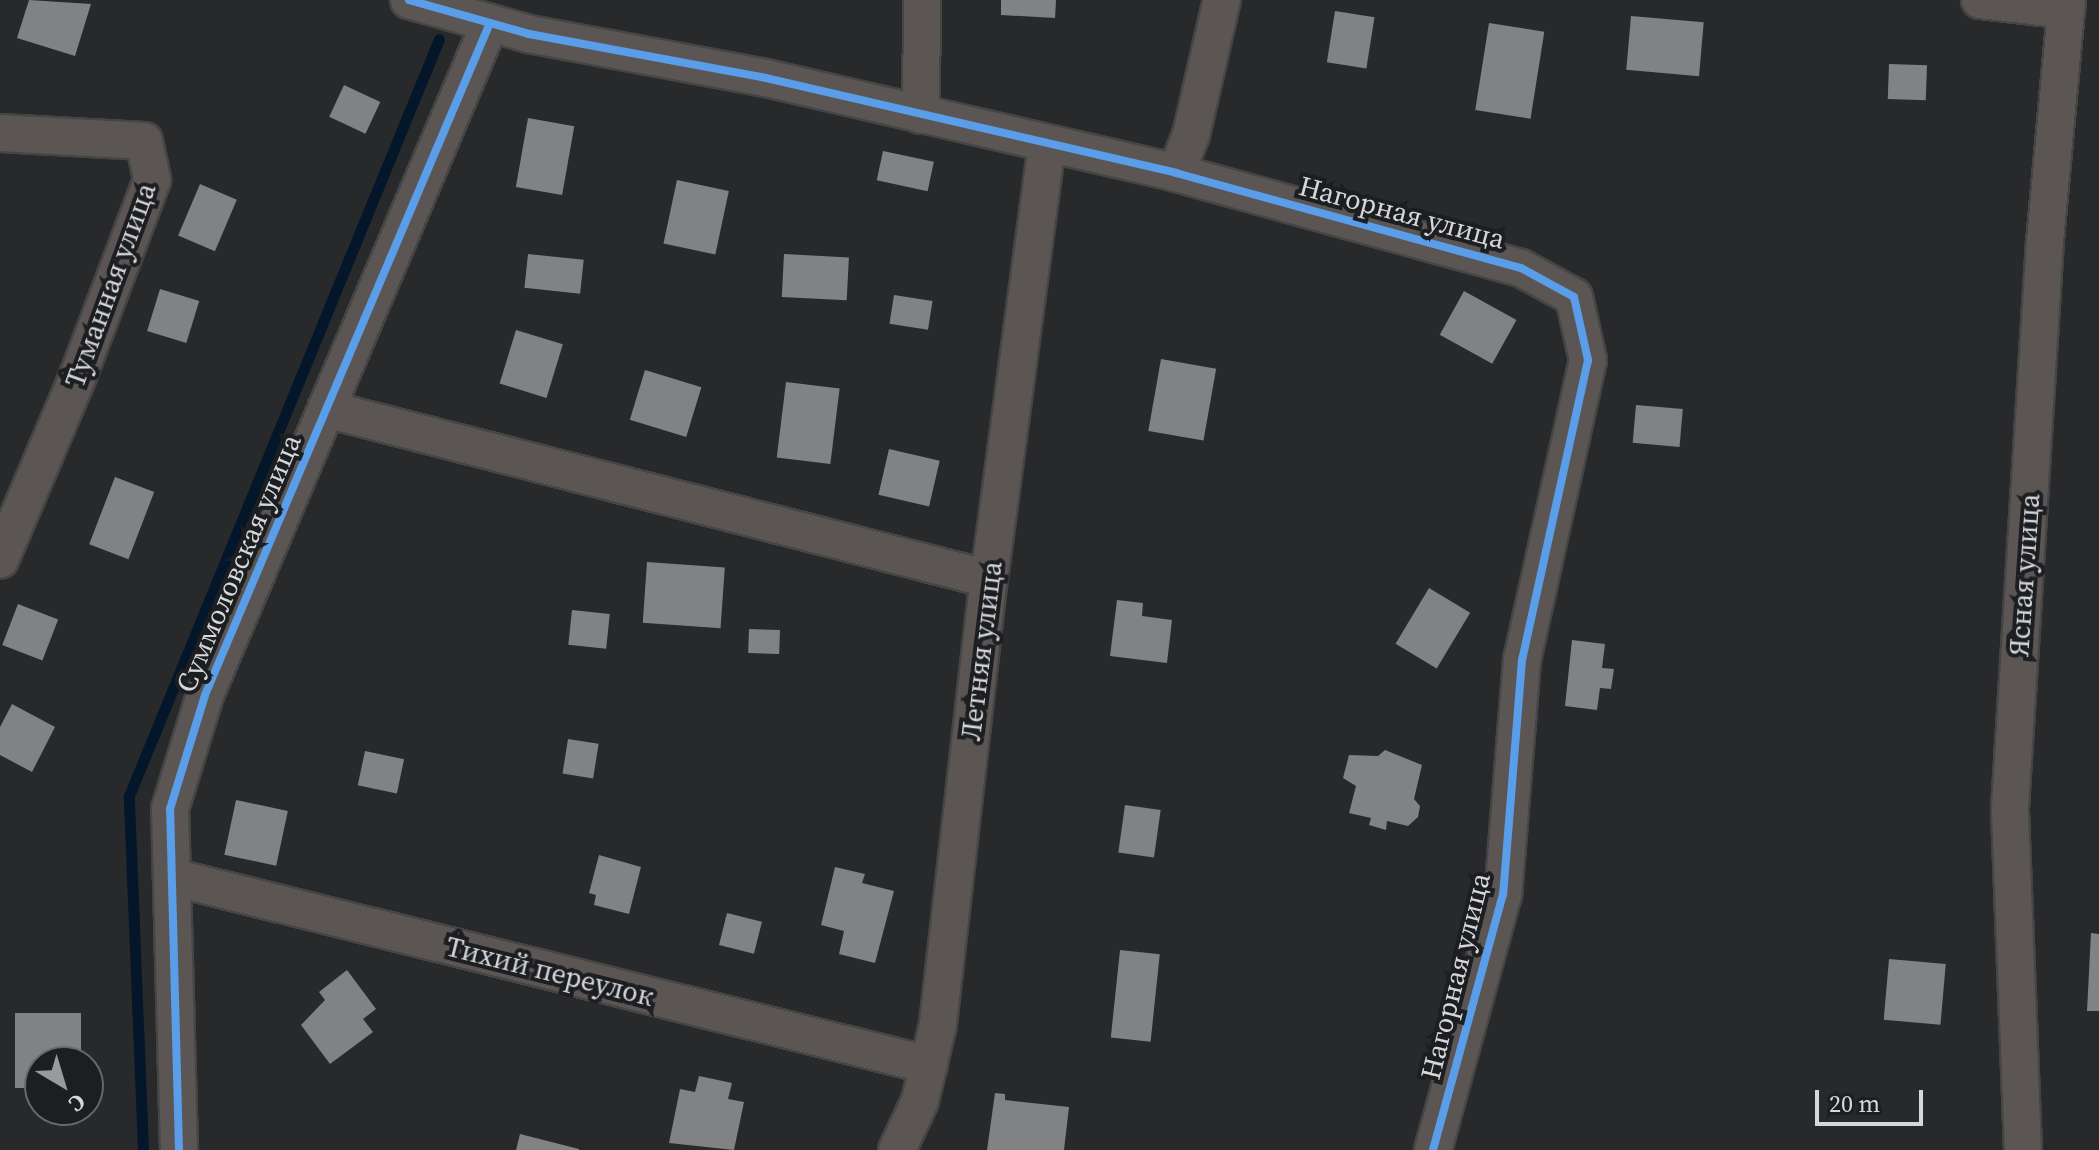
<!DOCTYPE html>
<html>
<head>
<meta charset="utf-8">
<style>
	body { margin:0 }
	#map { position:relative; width:2099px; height:1150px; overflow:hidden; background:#28292b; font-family:"Source Serif 4",serif }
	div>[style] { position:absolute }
	.stream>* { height:11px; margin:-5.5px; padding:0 5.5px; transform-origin:5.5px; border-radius:5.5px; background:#041629 }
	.building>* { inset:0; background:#818284; transform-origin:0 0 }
	.roads { filter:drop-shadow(2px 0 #454546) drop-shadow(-2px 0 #454546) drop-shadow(0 2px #454546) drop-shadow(0 -2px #454546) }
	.minor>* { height:36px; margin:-18px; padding:0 18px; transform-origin:18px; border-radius:18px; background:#5b5654 }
	.cycleway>* { height:8px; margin:-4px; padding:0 4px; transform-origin:4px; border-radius:4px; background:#5a9eea }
	span { translate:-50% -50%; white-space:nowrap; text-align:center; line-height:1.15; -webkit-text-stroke:8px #1d1e22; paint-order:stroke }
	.street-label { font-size:28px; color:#d6d7d9 }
	.north { position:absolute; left:24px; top:1046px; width:80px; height:80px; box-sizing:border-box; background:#1d1e22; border:2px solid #67686b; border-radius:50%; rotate:142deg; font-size:22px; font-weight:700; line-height:32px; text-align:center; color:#d6d7d9 }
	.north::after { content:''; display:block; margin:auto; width:28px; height:36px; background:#999a9c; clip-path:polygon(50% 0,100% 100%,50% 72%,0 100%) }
	.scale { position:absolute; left:1815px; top:1090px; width:108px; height:36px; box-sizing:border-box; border:4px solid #d6d7d9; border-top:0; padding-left:10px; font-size:24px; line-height:28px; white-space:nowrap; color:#d6d7d9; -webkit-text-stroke:6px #1d1e22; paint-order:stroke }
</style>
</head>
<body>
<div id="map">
	<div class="stream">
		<i style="left:143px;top:1150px;width:354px;rotate:-92.3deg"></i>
		<i style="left:129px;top:796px;width:818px;rotate:-67.73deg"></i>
	</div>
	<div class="building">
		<i style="clip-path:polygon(29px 0,91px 4px,75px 56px,17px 38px)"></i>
		<i style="clip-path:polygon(1001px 0,1056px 0,1055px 18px,1001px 15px)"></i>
		<i style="left:1335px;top:11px;width:40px;height:52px;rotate:9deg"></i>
		<i style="left:1631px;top:16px;width:73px;height:54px;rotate:5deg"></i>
		<i style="left:1489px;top:23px;width:56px;height:88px;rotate:9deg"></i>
		<i style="left:1889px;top:64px;width:38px;height:35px;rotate:2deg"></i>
		<i style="left:344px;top:85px;width:40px;height:35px;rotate:25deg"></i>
		<i style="left:528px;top:118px;width:47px;height:70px;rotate:10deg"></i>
		<i style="left:883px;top:151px;width:52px;height:30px;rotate:12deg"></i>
		<i style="left:677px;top:180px;width:53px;height:65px;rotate:12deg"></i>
		<i style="left:200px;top:184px;width:40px;height:56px;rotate:23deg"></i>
		<i style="left:528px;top:254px;width:56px;height:34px;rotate:6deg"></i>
		<i style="left:784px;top:254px;width:65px;height:43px;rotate:3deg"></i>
		<i style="left:160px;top:289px;width:41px;height:44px;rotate:17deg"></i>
		<i style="left:1464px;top:291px;width:60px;height:50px;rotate:29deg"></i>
		<i style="left:894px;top:295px;width:39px;height:29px;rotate:9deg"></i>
		<i style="left:516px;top:330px;width:49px;height:56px;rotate:17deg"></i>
		<i style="left:1161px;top:359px;width:56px;height:73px;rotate:10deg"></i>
		<i style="left:645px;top:370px;width:59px;height:52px;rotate:17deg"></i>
		<i style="left:786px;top:382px;width:54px;height:76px;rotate:7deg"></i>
		<i style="left:1636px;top:405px;width:47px;height:38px;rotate:5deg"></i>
		<i style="left:889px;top:449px;width:52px;height:47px;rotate:13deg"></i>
		<i style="left:115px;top:477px;width:42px;height:72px;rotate:21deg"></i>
		<i style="left:647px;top:562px;width:78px;height:61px;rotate:4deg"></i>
		<i style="left:1429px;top:588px;width:48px;height:65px;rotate:31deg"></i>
		<i style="clip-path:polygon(1117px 600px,1143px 603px,1142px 616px,1172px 620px,1167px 663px,1110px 656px)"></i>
		<i style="left:18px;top:604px;width:43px;height:44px;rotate:21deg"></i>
		<i style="left:572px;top:610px;width:38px;height:35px;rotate:6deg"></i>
		<i style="left:749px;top:629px;width:31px;height:24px;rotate:2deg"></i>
		<i style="clip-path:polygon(1572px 640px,1605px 644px,1602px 668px,1614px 669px,1611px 689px,1600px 688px,1597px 710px,1565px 706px)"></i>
		<i style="clip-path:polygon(12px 704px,55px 727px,32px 772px,0 755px,0 727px)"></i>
		<i style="left:568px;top:739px;width:31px;height:35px;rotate:9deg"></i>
		<i style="clip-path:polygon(1385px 750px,1422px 765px,1414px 799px,1420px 806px,1418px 817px,1408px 826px,1387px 821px,1386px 830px,1369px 825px,1371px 818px,1349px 813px,1356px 786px,1343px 778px,1349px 755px,1378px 756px)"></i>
		<i style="left:365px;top:751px;width:40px;height:35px;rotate:12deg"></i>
		<i style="left:236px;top:800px;width:53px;height:56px;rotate:12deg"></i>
		<i style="left:1125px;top:805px;width:36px;height:48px;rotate:8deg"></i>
		<i style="clip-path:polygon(599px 855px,641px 867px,629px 914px,594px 905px,596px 895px,589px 893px)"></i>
		<i style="clip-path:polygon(835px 867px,865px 874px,862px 883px,894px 891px,875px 963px,839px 954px,844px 931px,821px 925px)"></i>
		<i style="left:727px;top:913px;width:36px;height:33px;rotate:14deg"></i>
		<i style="clip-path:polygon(2091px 933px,2099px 934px,2099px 1011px,2087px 1011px)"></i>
		<i style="left:1120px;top:950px;width:40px;height:88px;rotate:6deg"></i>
		<i style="left:1889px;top:959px;width:57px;height:61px;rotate:5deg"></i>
		<i style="clip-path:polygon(347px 970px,376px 1009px,363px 1019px,373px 1032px,330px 1064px,301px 1025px,325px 1000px,319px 992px)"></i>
		<i style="clip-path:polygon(15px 1013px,81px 1013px,81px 1062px,40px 1062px,40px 1088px,15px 1088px)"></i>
		<i style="clip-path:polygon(699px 1076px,732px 1083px,728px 1099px,744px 1102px,734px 1150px,669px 1143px,680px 1089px,695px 1092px)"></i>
		<i style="clip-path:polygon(995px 1093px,1005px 1094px,1005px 1100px,1069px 1107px,1064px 1150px,987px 1150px)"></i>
		<i style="clip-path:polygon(520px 1134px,579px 1149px,579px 1150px,516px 1150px)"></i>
	</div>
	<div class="roads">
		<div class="minor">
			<i style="left:409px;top:0;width:125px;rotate:15.8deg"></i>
			<i style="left:529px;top:34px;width:241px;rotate:10.5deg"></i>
			<i style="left:766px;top:78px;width:421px;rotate:13deg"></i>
			<i style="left:1176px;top:173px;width:358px;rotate:15.4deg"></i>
			<i style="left:1521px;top:268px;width:60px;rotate:28.7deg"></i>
			<i style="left:1574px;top:297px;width:65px;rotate:77.5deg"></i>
			<i style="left:1588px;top:360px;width:307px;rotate:102.4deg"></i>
			<i style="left:1522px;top:660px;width:235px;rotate:94.6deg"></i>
			<i style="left:1503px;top:894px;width:265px;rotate:105.3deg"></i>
			<i style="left:1980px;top:0;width:87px;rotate:6.6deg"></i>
			<i style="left:921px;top:115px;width:115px;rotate:-89.5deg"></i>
			<i style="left:0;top:133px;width:144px;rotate:3.2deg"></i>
			<i style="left:144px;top:141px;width:40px;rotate:78deg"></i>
			<i style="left:152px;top:180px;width:215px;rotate:110.7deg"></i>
			<i style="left:76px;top:381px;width:194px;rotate:113deg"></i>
			<i style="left:1176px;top:173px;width:41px;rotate:-68.5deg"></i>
			<i style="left:1191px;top:135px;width:139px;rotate:-77.1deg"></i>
			<i style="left:326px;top:409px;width:684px;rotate:14.38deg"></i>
			<i style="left:172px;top:877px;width:780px;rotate:13.95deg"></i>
			<i style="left:179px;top:1150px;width:341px;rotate:-91.5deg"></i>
			<i style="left:170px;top:809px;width:119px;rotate:-72.9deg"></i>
			<i style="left:205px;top:695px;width:730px;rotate:-67.02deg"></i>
			<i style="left:897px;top:1150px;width:54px;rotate:-64.9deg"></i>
			<i style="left:920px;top:1101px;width:79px;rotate:-76.8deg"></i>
			<i style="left:938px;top:1024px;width:448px;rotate:-83.5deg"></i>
			<i style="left:989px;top:579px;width:437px;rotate:-82.4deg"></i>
			<i style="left:2023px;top:1150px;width:342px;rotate:-92.2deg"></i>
			<i style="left:2010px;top:808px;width:568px;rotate:-86.47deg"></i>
			<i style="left:2045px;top:241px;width:242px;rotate:-84.8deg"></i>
		</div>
	</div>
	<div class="cycleway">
		<i style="left:409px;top:0;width:125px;rotate:15.8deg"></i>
		<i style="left:529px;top:34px;width:241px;rotate:10.5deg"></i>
		<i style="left:766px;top:78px;width:421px;rotate:13deg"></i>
		<i style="left:1176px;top:173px;width:358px;rotate:15.4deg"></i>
		<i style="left:1521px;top:268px;width:60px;rotate:28.7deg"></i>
		<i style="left:1574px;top:297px;width:65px;rotate:77.5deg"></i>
		<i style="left:1588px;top:360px;width:307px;rotate:102.4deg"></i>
		<i style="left:1522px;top:660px;width:235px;rotate:94.6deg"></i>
		<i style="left:1503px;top:894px;width:265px;rotate:105.3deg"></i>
		<i style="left:179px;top:1150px;width:341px;rotate:-91.5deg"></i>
		<i style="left:170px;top:809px;width:119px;rotate:-72.9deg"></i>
		<i style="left:205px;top:695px;width:730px;rotate:-67.02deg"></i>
	</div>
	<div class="street-label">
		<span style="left:1402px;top:212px;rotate:15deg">Нагорная улица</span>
		<span style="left:110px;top:285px;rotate:-70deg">Туманная улица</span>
		<span style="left:238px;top:563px;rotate:-67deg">Суммоловская улица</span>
		<span style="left:2024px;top:575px;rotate:-86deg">Ясная улица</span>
		<span style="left:981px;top:651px;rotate:-83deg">Летняя улица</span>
		<span style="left:550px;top:971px;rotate:14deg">Тихий переулок</span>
		<span style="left:1455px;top:976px;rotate:-76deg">Нагорная улица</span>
	</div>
	<div class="north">С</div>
	<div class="scale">20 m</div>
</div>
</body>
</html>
